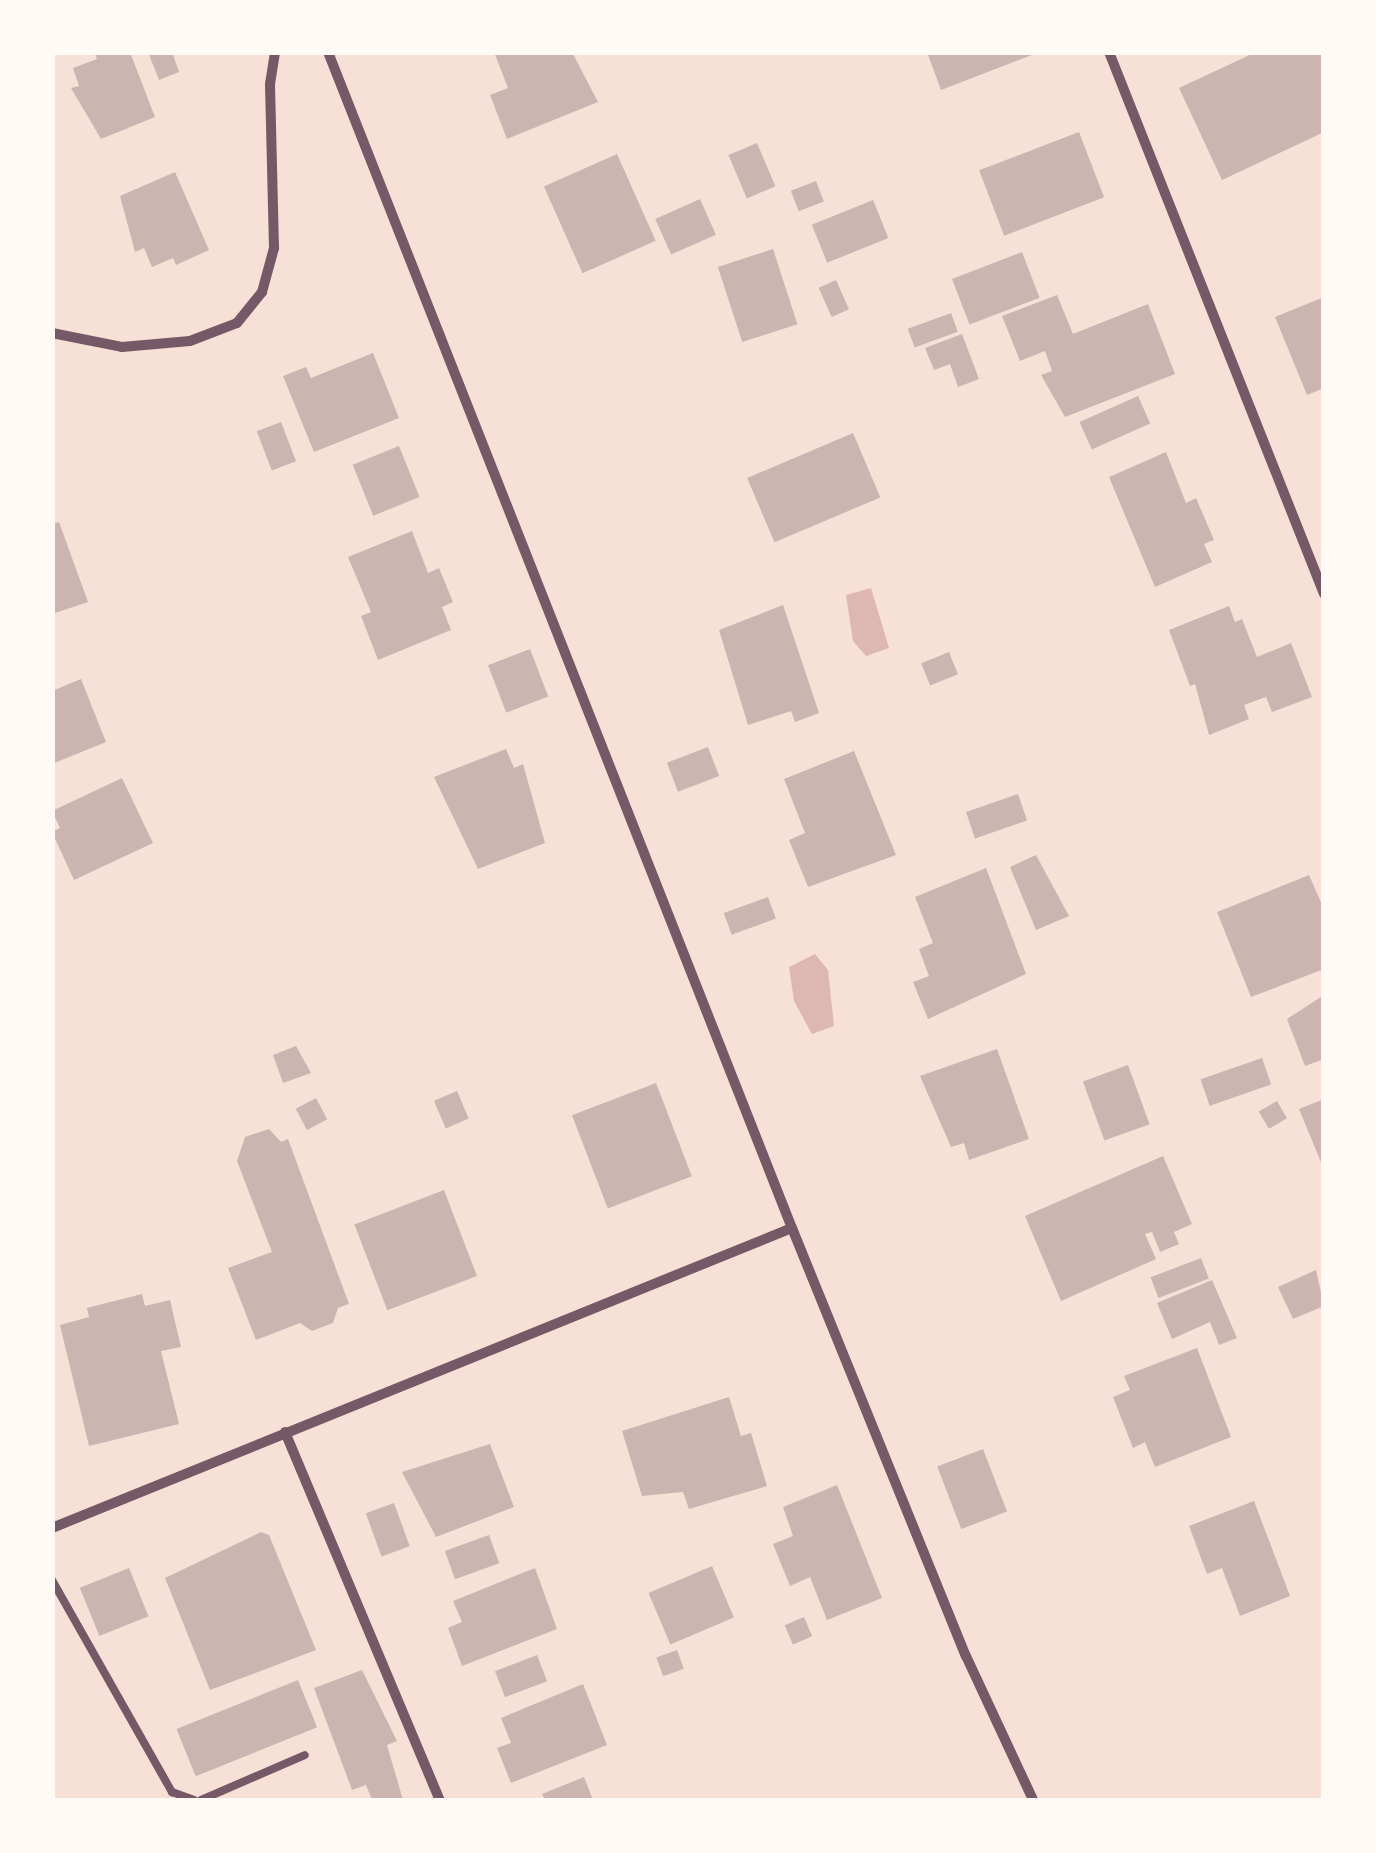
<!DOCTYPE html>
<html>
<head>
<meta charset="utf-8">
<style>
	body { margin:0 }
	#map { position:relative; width:1376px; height:1853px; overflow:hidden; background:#f7e1d7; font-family:Inter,sans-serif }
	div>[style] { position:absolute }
	.water>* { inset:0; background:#dcb8b0 }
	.building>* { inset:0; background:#ccb4b1; transform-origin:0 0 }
	.service>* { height:8px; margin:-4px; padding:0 4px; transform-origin:4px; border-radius:4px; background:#755966 }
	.minor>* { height:10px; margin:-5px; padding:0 5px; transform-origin:5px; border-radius:5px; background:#755966 }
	span { translate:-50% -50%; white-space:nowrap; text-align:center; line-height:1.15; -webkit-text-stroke:9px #fffaf5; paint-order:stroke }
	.frame { position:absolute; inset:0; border:55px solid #fffaf5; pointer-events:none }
</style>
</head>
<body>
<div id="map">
	<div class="water">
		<i style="clip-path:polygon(871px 588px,889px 648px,866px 656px,853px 641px,846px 595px)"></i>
		<i style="clip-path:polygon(815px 954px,828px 970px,834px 1026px,812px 1034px,794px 1001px,789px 967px)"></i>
	</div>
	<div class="building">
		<i style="clip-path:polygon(94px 52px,130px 52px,155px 117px,101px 139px,71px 88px,79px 86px,73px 68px,97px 59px)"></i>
		<i style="clip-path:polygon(148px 52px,172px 52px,179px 72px,159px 80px)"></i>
		<i style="clip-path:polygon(494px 52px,572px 52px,598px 102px,507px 139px,490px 95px,508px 88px)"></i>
		<i style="clip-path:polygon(927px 52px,1037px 52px,1037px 53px,941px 90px)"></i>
		<i style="clip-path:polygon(1256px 52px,1324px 52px,1324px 132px,1222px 180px,1179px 88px)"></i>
		<i style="left:1079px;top:132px;width:70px;height:107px;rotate:69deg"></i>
		<i style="left:757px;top:143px;width:47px;height:31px;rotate:67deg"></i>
		<i style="left:617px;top:154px;width:95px;height:80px;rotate:66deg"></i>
		<i style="clip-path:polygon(175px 172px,209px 250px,176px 265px,173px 258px,152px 267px,144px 248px,135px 252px,120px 196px)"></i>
		<i style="left:816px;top:181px;width:22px;height:27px;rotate:69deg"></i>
		<i style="left:700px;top:199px;width:39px;height:49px;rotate:66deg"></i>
		<i style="left:873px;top:200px;width:41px;height:66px;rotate:68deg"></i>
		<i style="left:773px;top:249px;width:79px;height:58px;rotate:72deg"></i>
		<i style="left:1022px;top:252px;width:49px;height:75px;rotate:69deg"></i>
		<i style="left:836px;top:280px;width:32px;height:19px;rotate:66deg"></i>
		<i style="clip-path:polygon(1057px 295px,1073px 334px,1148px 304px,1175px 374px,1065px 417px,1041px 375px,1052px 371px,1045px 351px,1020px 361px,1002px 316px)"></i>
		<i style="clip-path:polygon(1324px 297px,1324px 388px,1307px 395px,1275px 317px)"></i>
		<i style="left:951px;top:313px;width:20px;height:46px;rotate:70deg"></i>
		<i style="clip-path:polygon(962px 334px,979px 379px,958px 387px,950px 364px,934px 370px,925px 348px)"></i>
		<i style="clip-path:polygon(373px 353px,399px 418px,314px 452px,283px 376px,306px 367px,311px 378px)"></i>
		<i style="left:1138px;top:396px;width:30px;height:64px;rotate:66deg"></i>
		<i style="left:281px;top:422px;width:42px;height:26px;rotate:69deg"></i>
		<i style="left:853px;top:433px;width:70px;height:115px;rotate:67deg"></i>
		<i style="left:399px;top:446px;width:55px;height:50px;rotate:68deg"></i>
		<i style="clip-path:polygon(1166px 452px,1186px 503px,1196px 498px,1214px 540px,1204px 544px,1212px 562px,1155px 587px,1109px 477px)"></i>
		<i style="clip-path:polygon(59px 522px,88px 602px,55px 613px,52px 524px)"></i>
		<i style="clip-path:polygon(412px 531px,428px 573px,439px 568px,453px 602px,442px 607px,451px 630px,378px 660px,361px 616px,371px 612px,348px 557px)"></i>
		<i style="clip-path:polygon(783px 605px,819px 713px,795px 722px,791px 711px,748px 725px,719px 630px)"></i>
		<i style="clip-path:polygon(1229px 606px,1235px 622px,1242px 619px,1257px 657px,1291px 643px,1312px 697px,1272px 712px,1266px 697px,1244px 705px,1249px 719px,1209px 735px,1195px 684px,1190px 686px,1169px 630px)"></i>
		<i style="left:530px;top:649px;width:51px;height:45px;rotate:69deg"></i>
		<i style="left:949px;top:652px;width:24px;height:30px;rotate:68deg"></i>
		<i style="clip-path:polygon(81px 679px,106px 742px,52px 764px,52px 691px)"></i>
		<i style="left:708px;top:747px;width:31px;height:44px;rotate:69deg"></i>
		<i style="clip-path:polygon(506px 749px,514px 768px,523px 764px,545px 843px,478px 869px,434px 777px)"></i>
		<i style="clip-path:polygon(854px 751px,896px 855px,808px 887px,789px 840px,805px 833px,784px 779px)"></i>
		<i style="clip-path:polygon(122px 778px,153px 843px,74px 880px,52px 832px,60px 828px,52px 811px)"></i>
		<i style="left:1018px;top:794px;width:28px;height:55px;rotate:71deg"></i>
		<i style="clip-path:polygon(1036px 855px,1069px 916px,1036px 930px,1010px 867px)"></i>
		<i style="clip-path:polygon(986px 868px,1026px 974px,928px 1019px,913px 982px,929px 976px,919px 949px,933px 943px,915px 897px)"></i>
		<i style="clip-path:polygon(1309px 875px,1324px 909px,1324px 969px,1251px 997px,1217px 912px)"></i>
		<i style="left:768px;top:897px;width:23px;height:47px;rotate:70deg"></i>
		<i style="clip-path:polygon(1324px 995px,1324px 1059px,1305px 1066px,1287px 1019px)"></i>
		<i style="clip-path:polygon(296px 1046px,311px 1073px,283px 1083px,273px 1055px)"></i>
		<i style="clip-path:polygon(997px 1049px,1029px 1139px,969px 1160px,964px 1143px,951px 1147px,920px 1076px)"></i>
		<i style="left:1262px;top:1058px;width:28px;height:65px;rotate:71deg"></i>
		<i style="left:1128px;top:1065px;width:63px;height:48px;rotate:70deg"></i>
		<i style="left:656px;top:1083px;width:100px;height:90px;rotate:69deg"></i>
		<i style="left:457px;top:1091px;width:30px;height:25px;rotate:67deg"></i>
		<i style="left:316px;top:1098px;width:24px;height:23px;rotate:62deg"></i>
		<i style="clip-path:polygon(1324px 1099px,1324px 1167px,1323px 1167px,1299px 1109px)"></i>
		<i style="left:1277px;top:1101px;width:20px;height:21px;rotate:60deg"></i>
		<i style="clip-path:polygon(269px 1129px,281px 1142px,288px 1139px,349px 1304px,338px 1308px,333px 1323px,312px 1331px,300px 1323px,256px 1340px,228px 1268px,272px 1252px,237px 1161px,245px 1137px)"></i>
		<i style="clip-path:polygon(1163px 1156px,1192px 1224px,1174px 1232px,1179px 1244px,1160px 1252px,1152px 1232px,1145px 1234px,1156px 1259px,1061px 1301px,1025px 1216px)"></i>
		<i style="left:444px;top:1190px;width:92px;height:96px;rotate:69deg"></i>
		<i style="left:1201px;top:1258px;width:22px;height:54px;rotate:69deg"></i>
		<i style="clip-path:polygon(1316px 1270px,1324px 1306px,1293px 1319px,1278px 1287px)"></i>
		<i style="clip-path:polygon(1212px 1280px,1237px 1338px,1219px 1345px,1210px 1322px,1172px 1339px,1157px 1303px)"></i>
		<i style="clip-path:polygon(142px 1294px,145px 1306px,170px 1300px,181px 1347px,161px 1351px,179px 1424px,89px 1446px,60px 1325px,89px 1317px,87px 1308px)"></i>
		<i style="clip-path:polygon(1197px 1348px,1231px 1437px,1155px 1467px,1145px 1442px,1133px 1448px,1113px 1397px,1130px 1390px,1124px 1376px)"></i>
		<i style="clip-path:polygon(729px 1397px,741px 1436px,751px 1433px,767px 1486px,689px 1509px,683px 1492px,642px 1496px,622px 1431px)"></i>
		<i style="clip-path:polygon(490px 1444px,514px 1507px,436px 1537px,402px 1472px)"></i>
		<i style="left:983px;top:1449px;width:67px;height:49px;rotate:69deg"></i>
		<i style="clip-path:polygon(837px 1485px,882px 1598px,827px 1620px,810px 1577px,790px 1586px,773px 1544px,793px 1536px,783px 1507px)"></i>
		<i style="clip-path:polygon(1254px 1501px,1290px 1596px,1240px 1616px,1222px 1568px,1207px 1574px,1189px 1526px)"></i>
		<i style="left:394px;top:1503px;width:46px;height:30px;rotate:70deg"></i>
		<i style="clip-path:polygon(261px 1532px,269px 1535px,316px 1650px,210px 1690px,165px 1578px)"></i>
		<i style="left:489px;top:1535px;width:30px;height:47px;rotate:70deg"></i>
		<i style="left:712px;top:1566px;width:56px;height:69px;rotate:67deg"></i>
		<i style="left:129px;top:1568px;width:52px;height:53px;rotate:68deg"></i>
		<i style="clip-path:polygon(535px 1568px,557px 1629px,462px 1666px,448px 1628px,462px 1622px,453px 1601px)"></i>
		<i style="left:804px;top:1617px;width:21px;height:21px;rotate:67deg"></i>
		<i style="left:677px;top:1650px;width:20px;height:22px;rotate:70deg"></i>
		<i style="left:537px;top:1655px;width:28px;height:45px;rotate:69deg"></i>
		<i style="clip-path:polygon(362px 1670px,397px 1741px,387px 1745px,403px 1800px,372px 1800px,366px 1785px,352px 1790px,314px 1688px)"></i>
		<i style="left:298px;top:1680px;width:51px;height:131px;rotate:68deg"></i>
		<i style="clip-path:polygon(583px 1684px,607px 1745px,511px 1783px,497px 1748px,511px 1743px,501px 1718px)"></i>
		<i style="clip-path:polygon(584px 1777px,593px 1800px,545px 1800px,542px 1794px)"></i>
	</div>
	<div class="service">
		<i style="left:52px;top:1580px;width:244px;rotate:60.5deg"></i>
		<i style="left:172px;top:1792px;width:23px;rotate:20deg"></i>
		<i style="left:201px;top:1800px;width:113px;rotate:-23.4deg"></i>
	</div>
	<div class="minor">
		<i style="left:328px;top:52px;width:1264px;rotate:68.47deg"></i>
		<i style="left:792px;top:1228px;width:462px;rotate:67.9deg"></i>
		<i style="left:966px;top:1656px;width:159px;rotate:65deg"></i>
		<i style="left:1109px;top:52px;width:583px;rotate:68.36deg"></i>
		<i style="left:52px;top:333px;width:71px;rotate:11.3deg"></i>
		<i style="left:122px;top:347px;width:68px;rotate:-5deg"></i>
		<i style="left:190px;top:341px;width:50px;rotate:-21deg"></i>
		<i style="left:237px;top:323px;width:40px;rotate:-51deg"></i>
		<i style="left:262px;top:292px;width:46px;rotate:-74.7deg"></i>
		<i style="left:274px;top:248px;width:164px;rotate:-91.4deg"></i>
		<i style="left:270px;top:84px;width:32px;rotate:-81deg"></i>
		<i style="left:285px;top:1432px;width:399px;rotate:67.2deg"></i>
		<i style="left:52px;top:1528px;width:798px;rotate:-22.07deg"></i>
	</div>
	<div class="frame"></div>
</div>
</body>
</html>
